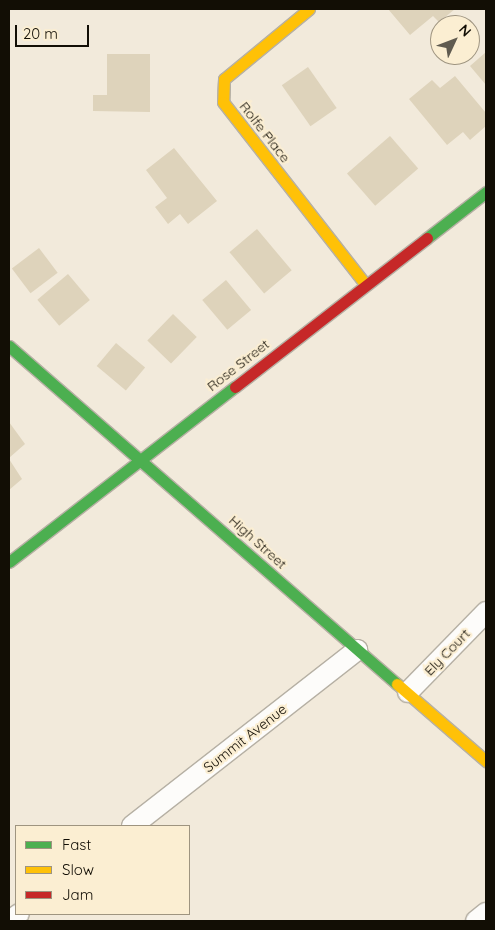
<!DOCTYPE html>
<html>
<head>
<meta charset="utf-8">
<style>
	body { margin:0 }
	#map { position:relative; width:495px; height:930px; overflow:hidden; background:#f2eadb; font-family:Quicksand,sans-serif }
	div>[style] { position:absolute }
	.building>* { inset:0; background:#ded3bb; transform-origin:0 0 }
	.roads { filter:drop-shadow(1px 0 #b6b0a4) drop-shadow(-1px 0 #b6b0a4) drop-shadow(0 1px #b6b0a4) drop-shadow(0 -1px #b6b0a4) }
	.street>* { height:20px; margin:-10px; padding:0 10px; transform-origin:10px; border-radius:10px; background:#fdfcfa }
	.fast>* { height:11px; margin:-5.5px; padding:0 5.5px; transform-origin:5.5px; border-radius:5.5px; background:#4caf50 }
	.slow>* { height:11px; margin:-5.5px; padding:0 5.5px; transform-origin:5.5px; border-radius:5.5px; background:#ffc107 }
	.jam>* { height:11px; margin:-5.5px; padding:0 5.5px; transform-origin:5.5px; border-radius:5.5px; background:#c62828 }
	span { translate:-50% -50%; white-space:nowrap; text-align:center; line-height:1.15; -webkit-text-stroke:4.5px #fbeed2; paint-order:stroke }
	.street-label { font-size:14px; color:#120e05 }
	.frame { position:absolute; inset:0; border:10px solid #120e05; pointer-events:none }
	.legend { position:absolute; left:15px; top:825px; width:175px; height:90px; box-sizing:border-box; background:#fbeed2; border:1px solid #9e9480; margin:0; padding:6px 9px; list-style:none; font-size:15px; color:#120e05 }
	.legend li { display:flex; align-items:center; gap:10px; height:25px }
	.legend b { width:25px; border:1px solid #9e9480 }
	.north { position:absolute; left:430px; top:15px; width:50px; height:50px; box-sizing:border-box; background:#fbeed2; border:1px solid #9e9480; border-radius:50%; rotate:47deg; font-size:14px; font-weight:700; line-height:20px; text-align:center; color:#120e05 }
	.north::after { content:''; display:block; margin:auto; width:18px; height:22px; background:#605b50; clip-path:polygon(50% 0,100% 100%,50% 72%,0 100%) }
	.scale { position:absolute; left:15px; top:25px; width:74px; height:22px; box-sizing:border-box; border:2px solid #120e05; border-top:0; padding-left:6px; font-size:15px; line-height:18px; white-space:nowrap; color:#120e05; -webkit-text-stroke:4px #fbeed2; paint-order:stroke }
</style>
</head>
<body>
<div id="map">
	<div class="building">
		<i style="clip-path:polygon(388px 9px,455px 9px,439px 22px,433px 16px,410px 35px)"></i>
		<i style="clip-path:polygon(486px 52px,486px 85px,470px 66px)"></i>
		<i style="clip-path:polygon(107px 54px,150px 54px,150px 112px,93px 111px,93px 95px,107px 95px)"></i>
		<i style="left:308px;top:67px;width:50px;height:32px;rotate:55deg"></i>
		<i style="clip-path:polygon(455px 76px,486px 113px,486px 126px,470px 140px,463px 132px,447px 145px,409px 99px,432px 80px,440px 88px)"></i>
		<i style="left:390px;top:136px;width:43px;height:57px;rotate:49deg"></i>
		<i style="clip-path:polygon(174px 148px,217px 201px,188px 224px,180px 214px,168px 224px,155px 207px,167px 198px,146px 170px)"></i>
		<i style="left:257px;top:229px;width:54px;height:36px;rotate:50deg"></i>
		<i style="left:39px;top:248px;width:31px;height:34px;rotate:53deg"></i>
		<i style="left:68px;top:274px;width:34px;height:40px;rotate:50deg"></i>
		<i style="left:226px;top:280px;width:39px;height:31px;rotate:50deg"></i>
		<i style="left:173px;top:314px;width:33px;height:37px;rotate:44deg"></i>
		<i style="left:116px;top:343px;width:38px;height:30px;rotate:40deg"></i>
		<i style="clip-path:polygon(9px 422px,25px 444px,9px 458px)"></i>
		<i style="clip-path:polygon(9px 459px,22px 479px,9px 490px)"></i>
	</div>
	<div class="roads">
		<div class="street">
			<i style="left:408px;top:692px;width:112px;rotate:-45.7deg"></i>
			<i style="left:132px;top:826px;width:286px;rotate:-38deg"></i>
			<i style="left:10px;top:921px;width:11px;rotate:-38deg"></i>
			<i style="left:476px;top:921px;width:13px;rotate:-39deg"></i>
		</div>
		<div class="fast">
			<i style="left:427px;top:238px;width:75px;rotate:-37.9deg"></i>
			<i style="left:9px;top:346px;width:515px;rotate:41.06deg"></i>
			<i style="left:9px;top:562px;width:286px;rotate:-37.8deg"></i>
		</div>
		<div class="slow">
			<i style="left:309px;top:9px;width:110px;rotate:140.5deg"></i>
			<i style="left:224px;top:79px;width:23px;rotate:92deg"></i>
			<i style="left:223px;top:102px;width:232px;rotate:52deg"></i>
			<i style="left:397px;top:684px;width:118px;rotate:40.9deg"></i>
		</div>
		<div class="jam">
			<i style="left:235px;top:387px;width:243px;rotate:-37.8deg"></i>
		</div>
	</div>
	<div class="street-label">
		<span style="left:265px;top:132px;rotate:52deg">Rolfe Place</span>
		<span style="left:238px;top:365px;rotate:-38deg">Rose Street</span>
		<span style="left:258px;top:542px;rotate:42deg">High Street</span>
		<span style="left:447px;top:652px;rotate:-46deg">Ely Court</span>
		<span style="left:245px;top:738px;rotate:-38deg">Summit Avenue</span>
	</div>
	<div class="frame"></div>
	<ul class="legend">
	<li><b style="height:6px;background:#4caf50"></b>Fast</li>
	<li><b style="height:6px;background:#ffc107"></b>Slow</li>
	<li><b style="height:6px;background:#c62828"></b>Jam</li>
	</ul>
	<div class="north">N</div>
	<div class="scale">20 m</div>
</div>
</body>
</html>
